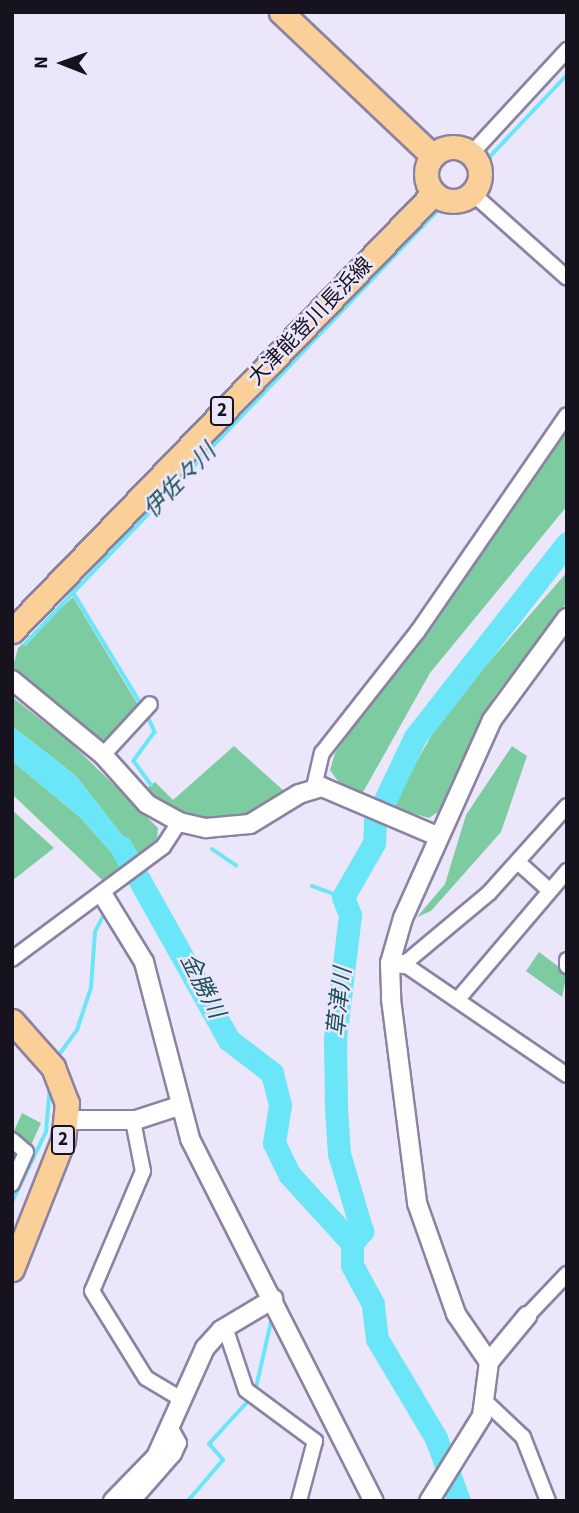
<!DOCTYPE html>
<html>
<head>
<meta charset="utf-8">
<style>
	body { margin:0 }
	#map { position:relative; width:579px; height:1513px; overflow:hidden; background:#ece6fb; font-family:"Source Sans 3","Noto Sans JP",sans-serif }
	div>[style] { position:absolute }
	.green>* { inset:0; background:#7dcca1 }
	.water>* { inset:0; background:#6be6f8 }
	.stream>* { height:3.5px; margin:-1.75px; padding:0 1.75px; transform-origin:1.75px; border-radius:1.75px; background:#6be6f8 }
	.river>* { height:23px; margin:-11.5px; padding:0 11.5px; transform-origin:11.5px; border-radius:11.5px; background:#6be6f8 }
	.roads { filter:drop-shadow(2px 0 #8c82a2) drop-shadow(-2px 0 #8c82a2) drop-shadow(0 2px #8c82a2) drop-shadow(0 -2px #8c82a2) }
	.minor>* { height:14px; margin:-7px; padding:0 7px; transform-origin:7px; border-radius:7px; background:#fff }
	.tertiary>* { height:18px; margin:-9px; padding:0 9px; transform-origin:9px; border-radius:9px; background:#fff }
	.primary>* { height:23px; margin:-11.5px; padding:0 11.5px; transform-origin:11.5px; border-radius:11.5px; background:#fbd098 }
	.primary>.ring { margin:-11.5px; padding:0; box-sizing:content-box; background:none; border:23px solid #fbd098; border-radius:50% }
	span { translate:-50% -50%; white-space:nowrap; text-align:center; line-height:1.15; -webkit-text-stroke:5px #ece6fb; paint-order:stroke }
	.shield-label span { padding:2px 5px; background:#ece6fb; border:2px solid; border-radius:5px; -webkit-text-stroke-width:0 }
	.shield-label { font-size:19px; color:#16121e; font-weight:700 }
	.street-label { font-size:21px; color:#16121e }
	.water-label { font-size:23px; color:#1b5159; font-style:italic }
	.frame { position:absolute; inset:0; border:14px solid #16121e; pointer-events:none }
	.north { position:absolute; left:28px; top:28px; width:70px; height:70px; -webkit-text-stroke:5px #ece6fb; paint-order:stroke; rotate:271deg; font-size:19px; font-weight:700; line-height:28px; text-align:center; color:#16121e }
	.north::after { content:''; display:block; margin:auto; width:24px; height:32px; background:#16121e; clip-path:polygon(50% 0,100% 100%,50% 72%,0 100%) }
</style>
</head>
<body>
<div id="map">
	<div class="green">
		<i style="clip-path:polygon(567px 429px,567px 506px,430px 673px,362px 794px,340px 784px,330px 770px,335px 753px)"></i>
		<i style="clip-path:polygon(567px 572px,567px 602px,494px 697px,440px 811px,429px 818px,391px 807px,443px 715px)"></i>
		<i style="clip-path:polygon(73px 597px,140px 708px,102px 744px,12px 670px,18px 648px)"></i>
		<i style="clip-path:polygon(12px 697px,72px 744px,158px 828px,157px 840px,139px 857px,76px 776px,12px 726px)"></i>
		<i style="clip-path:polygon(234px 746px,284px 791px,256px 814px,198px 819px,167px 809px,144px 790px,155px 782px,173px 800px)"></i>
		<i style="clip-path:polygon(512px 746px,527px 756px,501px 832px,431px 911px,417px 917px,445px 884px,466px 815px)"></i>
		<i style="clip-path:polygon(12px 761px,81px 818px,126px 869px,102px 880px,12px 794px)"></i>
		<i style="clip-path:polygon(12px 810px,54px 848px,13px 880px,12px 880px)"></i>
		<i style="clip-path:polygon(539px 952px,567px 973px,562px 997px,526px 971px)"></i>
		<i style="clip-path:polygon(22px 1113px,41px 1123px,31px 1145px,13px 1133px)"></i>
	</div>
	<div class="water">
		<i style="clip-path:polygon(12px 726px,76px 776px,102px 809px,139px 857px,126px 869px,81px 818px,12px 761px)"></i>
	</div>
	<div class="stream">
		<i style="left:484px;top:163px;width:121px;rotate:-46.7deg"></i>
		<i style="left:25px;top:644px;width:70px;rotate:-46.7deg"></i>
		<i style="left:143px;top:708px;width:135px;rotate:-121.3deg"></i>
		<i style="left:73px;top:593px;width:536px;rotate:-46.36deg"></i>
		<i style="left:147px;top:714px;width:20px;rotate:66deg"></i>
		<i style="left:155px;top:732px;width:36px;rotate:126deg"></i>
		<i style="left:134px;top:761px;width:29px;rotate:54deg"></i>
		<i style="left:212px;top:849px;width:29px;rotate:34deg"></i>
		<i style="left:312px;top:886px;width:33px;rotate:20deg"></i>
		<i style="left:56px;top:1059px;width:36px;rotate:-54deg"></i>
		<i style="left:77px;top:1030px;width:44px;rotate:-71.6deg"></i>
		<i style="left:91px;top:988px;width:56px;rotate:-85.9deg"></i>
		<i style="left:95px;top:932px;width:18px;rotate:-63deg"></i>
		<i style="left:12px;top:1202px;width:78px;rotate:-64.1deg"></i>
		<i style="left:46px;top:1132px;width:46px;rotate:-85deg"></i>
		<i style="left:255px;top:1392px;width:76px;rotate:-77.1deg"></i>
		<i style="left:188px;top:1501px;width:54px;rotate:-49.5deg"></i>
		<i style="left:223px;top:1460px;width:21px;rotate:-131deg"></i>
		<i style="left:209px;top:1444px;width:62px;rotate:-47.6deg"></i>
	</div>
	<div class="river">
		<i style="left:121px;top:847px;width:221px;rotate:60.8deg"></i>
		<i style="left:229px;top:1040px;width:54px;rotate:37.5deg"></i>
		<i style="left:272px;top:1073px;width:33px;rotate:76deg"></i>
		<i style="left:280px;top:1105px;width:38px;rotate:99deg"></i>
		<i style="left:274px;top:1143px;width:34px;rotate:64deg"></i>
		<i style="left:289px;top:1174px;width:93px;rotate:47.6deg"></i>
		<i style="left:459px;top:1501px;width:67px;rotate:-110.1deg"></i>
		<i style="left:436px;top:1438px;width:115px;rotate:-120.8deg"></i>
		<i style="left:377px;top:1339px;width:35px;rotate:-97deg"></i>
		<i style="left:373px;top:1304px;width:44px;rotate:-118.3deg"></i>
		<i style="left:352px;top:1265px;width:22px;rotate:-90deg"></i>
		<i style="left:352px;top:1243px;width:16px;rotate:-50deg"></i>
		<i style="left:362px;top:1231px;width:80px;rotate:-106.6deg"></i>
		<i style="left:339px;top:1154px;width:47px;rotate:-93.7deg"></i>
		<i style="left:336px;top:1107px;width:68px;rotate:-90.8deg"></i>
		<i style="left:335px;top:1039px;width:125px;rotate:-83.1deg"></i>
		<i style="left:350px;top:915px;width:19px;rotate:-111deg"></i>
		<i style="left:343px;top:897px;width:62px;rotate:-60.1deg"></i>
		<i style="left:374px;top:843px;width:22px;rotate:-87deg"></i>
		<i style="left:375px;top:821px;width:93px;rotate:-64.5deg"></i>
		<i style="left:415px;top:737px;width:246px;rotate:-51.9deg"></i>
	</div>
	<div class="roads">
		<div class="minor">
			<i style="left:471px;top:154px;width:142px;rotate:-47.3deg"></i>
			<i style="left:472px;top:193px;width:127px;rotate:41.8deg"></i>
			<i style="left:103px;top:755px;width:69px;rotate:-47.3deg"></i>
			<i style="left:314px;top:787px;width:35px;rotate:-77deg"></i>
			<i style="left:322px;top:753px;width:155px;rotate:-51.8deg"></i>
			<i style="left:418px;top:631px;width:262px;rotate:-55.4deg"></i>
			<i style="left:519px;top:863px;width:40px;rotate:42deg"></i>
			<i style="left:12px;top:959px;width:188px;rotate:-36.6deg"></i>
			<i style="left:163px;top:847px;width:30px;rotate:-57deg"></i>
			<i style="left:567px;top:960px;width:6px;rotate:90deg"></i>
			<i style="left:404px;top:964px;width:111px;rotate:-39.9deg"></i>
			<i style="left:489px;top:893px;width:117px;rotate:-48.1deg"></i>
			<i style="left:404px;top:964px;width:197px;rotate:34.3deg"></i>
			<i style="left:459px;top:998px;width:167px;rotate:-49.6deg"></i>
			<i style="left:133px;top:1121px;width:51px;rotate:78.7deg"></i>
			<i style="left:143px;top:1171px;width:130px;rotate:113deg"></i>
			<i style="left:92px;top:1291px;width:102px;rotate:58.2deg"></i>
			<i style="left:146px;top:1378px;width:41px;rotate:31deg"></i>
			<i style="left:12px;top:1140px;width:18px;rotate:41deg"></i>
			<i style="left:26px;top:1152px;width:35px;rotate:114deg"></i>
			<i style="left:527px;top:1316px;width:58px;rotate:-46.4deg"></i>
			<i style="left:225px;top:1327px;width:66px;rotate:71.6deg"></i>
			<i style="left:246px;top:1390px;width:86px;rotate:36.5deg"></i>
			<i style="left:315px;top:1441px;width:62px;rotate:104.9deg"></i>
			<i style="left:486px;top:1402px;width:51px;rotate:43.4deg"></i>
			<i style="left:523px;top:1437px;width:69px;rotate:68.7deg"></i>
			<i style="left:133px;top:1501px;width:62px;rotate:-48.9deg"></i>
			<i style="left:174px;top:1454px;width:12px;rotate:-66deg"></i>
			<i style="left:179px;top:1443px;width:18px;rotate:-119deg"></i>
		</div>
		<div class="tertiary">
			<i style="left:12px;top:680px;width:118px;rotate:39.5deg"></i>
			<i style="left:103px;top:755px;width:66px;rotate:48.1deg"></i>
			<i style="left:147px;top:804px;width:37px;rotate:29deg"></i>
			<i style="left:179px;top:822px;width:28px;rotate:13deg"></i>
			<i style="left:206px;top:828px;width:44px;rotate:-5.2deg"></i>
			<i style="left:250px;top:824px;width:57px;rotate:-31.5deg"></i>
			<i style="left:299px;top:794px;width:24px;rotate:-17deg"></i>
			<i style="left:322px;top:787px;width:127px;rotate:23.1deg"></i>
			<i style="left:103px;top:895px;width:79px;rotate:58.5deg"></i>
			<i style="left:144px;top:962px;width:183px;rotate:75.4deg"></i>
			<i style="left:190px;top:1139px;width:406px;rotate:63.1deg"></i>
			<i style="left:390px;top:963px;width:47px;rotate:-73.9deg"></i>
			<i style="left:403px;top:918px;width:217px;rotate:-65.8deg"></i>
			<i style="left:492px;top:720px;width:127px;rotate:-53.7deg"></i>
			<i style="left:404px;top:964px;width:14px;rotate:-176deg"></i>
			<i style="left:390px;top:963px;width:36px;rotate:88deg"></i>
			<i style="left:391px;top:999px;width:206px;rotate:82.7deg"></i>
			<i style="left:417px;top:1203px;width:118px;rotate:70.6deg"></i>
			<i style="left:456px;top:1314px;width:58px;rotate:55.5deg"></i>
			<i style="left:489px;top:1362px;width:54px;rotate:97.4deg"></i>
			<i style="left:482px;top:1416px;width:100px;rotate:121.9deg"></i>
			<i style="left:67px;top:1120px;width:69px"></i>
			<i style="left:136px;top:1120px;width:45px;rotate:-18deg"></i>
			<i style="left:489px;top:1362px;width:60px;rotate:-50.4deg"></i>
			<i style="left:113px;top:1501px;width:62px;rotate:-45.7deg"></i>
			<i style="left:156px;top:1457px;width:120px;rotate:-65.8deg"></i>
			<i style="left:205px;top:1348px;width:24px;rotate:-48deg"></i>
			<i style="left:221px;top:1330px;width:61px;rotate:-30.8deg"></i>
		</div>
		<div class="primary">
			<i style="left:281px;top:12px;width:209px;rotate:43.5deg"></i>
			<i class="ring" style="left:426px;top:147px;width:31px;height:31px"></i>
			<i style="left:12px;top:631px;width:608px;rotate:-46.07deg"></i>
			<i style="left:12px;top:1021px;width:62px;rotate:48.3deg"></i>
			<i style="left:53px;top:1067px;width:39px;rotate:69deg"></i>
			<i style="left:67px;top:1103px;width:37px;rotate:96deg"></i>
			<i style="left:63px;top:1140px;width:139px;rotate:111.6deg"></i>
		</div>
	</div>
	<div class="shield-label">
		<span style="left:222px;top:411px">2</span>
		<span style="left:63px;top:1140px">2</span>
	</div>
	<div class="street-label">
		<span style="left:310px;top:321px;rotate:-46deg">大津能登川長浜線</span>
	</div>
	<div class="water-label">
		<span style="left:180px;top:481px;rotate:-46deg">伊佐々川</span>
		<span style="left:202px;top:986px;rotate:63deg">金勝川</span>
		<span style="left:340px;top:1002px;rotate:-84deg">草津川</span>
	</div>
	<div class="frame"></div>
	<div class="north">N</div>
</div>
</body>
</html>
